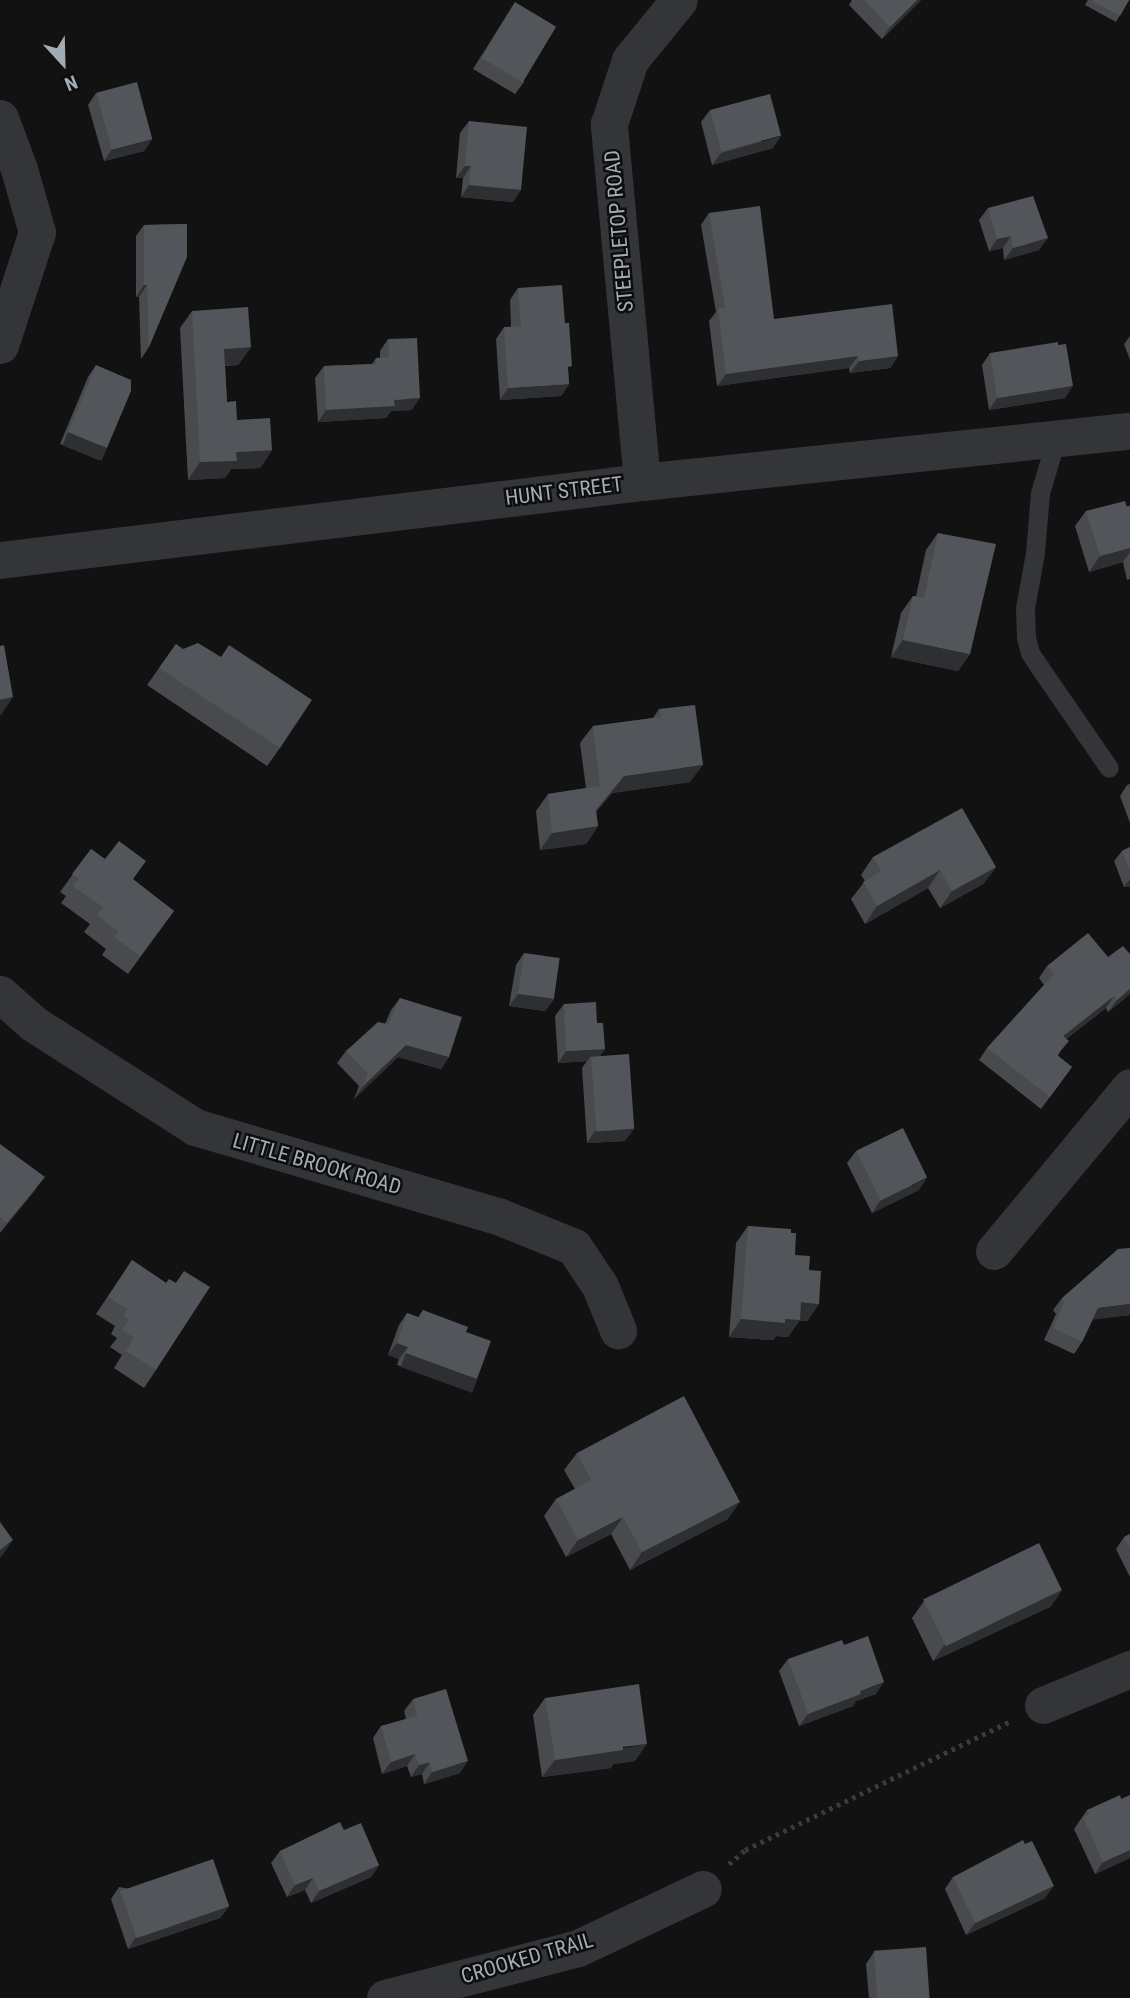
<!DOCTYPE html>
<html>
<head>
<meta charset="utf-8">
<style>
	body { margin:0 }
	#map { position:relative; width:1130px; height:1998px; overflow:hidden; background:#121213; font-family:"Roboto Condensed",sans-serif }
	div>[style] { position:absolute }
	.path>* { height:4.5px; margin-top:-2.25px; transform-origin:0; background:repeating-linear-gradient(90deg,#393c3f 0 3.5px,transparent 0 8.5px) }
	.service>* { height:19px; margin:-9.5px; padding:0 9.5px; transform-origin:9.5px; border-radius:9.5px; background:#333538 }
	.minor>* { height:37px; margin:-18.5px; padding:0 18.5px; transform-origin:18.5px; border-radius:18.5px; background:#333538 }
	.wall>* { inset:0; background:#484a4e }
	.shaded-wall>* { inset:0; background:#2e2f32; transform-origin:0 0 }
	.building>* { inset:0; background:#525559; transform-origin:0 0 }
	span { translate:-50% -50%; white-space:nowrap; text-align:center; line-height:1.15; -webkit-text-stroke:5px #0d0d0e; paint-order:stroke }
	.street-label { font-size:21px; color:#a4acb3 }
	.north { position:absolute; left:28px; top:28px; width:70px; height:70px; -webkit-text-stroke:5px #0d0d0e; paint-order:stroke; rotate:158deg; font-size:19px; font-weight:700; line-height:28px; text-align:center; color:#a4acb3 }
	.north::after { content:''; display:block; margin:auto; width:24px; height:32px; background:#a4acb3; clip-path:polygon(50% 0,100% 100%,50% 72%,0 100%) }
</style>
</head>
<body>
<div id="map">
	<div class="path">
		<i style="left:729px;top:1864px;width:21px;rotate:-41deg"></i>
		<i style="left:745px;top:1850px;width:296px;rotate:-25.9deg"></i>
	</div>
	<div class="service">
		<i style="left:1056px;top:439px;width:56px;rotate:106.5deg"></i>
		<i style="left:1040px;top:493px;width:60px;rotate:94.8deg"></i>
		<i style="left:1035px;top:553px;width:56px;rotate:100.3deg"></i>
		<i style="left:1025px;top:608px;width:29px;rotate:88deg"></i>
		<i style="left:1026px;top:637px;width:16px;rotate:76deg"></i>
		<i style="left:1030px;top:653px;width:18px;rotate:56deg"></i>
		<i style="left:1040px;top:668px;width:121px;rotate:55.4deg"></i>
	</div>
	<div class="minor">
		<i style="left:0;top:118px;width:54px;rotate:69.6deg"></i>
		<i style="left:19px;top:169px;width:66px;rotate:74.1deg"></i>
		<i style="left:37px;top:232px;width:119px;rotate:108.1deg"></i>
		<i style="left:642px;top:482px;width:360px;rotate:-95.3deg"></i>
		<i style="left:609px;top:124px;width:67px;rotate:-71.8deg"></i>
		<i style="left:630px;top:60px;width:77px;rotate:-50.8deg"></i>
		<i style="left:0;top:560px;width:647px;rotate:-6.93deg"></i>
		<i style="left:642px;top:482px;width:491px;rotate:-6deg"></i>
		<i style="left:0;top:994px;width:45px;rotate:41.4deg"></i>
		<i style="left:34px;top:1024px;width:191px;rotate:32.6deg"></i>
		<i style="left:195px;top:1127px;width:316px;rotate:16.4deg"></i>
		<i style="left:498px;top:1216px;width:82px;rotate:22.2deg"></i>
		<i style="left:574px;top:1247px;width:47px;rotate:56.3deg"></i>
		<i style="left:600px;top:1286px;width:48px;rotate:67.8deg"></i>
		<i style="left:994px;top:1251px;width:213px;rotate:-50.3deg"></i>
		<i style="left:1043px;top:1705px;width:94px;rotate:-22.5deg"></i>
		<i style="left:385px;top:1998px;width:199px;rotate:-14.5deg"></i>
		<i style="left:578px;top:1948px;width:138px;rotate:-25.3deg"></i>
	</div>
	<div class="wall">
		<i style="clip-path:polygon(852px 0,921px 0,882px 39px,849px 5px)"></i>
		<i style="clip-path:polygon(1088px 0,1129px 0,1116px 22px,1085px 5px)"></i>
		<i style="clip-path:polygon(515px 2px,524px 82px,515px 94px,473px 69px)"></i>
		<i style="clip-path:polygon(96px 93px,152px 139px,144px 151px,104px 161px,88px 105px)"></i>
		<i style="clip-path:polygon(710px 110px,773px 148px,712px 165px,701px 122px)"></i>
		<i style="clip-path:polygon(469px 121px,513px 202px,461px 197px,463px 178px,456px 178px,460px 133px)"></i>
		<i style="clip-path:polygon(988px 208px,1039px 250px,1004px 260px,1003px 248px,989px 251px,979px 220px)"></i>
		<i style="clip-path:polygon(709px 213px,774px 319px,898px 356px,890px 368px,850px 373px,849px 368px,717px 386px,709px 321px,716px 312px,701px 225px)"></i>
		<i style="clip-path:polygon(187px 224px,149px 347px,141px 359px,139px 297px,136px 297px,136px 236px,144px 225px)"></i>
		<i style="clip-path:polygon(518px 288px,568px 371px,569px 384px,561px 396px,500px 400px,496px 339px,504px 327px,511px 327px,510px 300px)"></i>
		<i style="clip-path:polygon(192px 311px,251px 347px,238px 365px,225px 366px,227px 402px,237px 420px,272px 450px,260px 468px,231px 469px,225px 478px,188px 480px,180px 328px)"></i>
		<i style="clip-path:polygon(1130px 336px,1130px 360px,1124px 344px)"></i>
		<i style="clip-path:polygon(388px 339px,412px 410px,391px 411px,386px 418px,318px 422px,315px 378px,324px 366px,372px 364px,376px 358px,380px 358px,380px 351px)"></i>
		<i style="clip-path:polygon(990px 353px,1065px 398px,989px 410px,982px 365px)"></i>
		<i style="clip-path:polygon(96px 365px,99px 460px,60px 444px,88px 377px)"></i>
		<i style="clip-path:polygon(1130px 506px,1130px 579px,1127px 580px,1123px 562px,1089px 572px,1075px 526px,1086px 511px)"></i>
		<i style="clip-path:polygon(938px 533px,970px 654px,958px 671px,891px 657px,901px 613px,913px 596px,916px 596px,926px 550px)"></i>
		<i style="clip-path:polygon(176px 644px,280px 748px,267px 766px,147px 685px)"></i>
		<i style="clip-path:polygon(659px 709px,690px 782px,612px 793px,596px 812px,598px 826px,586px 844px,540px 850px,536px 811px,548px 794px,586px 788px,580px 743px,593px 726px,653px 718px)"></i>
		<i style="clip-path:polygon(1130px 784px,1130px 823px,1120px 796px,1127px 785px)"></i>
		<i style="clip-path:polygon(1130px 847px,1130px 887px,1124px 887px,1114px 861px,1122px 851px)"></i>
		<i style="clip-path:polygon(91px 849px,174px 911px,128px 974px,102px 955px,106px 949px,84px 932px,90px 924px,61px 903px,66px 896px,60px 892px)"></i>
		<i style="clip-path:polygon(873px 857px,996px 867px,983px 884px,940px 908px,928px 888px,865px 924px,851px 899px,865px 881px,861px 875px)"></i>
		<i style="clip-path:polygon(524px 953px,554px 999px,545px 1011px,509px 1006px,516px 965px)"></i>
		<i style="clip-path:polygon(1047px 966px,1130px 994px,1108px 1012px,1106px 1008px,1066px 1039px,1058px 1056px,1072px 1067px,1041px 1109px,979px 1060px,987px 1048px,1044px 985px,1039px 978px)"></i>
		<i style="clip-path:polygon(400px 998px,449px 1057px,441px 1069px,398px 1057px,354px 1099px,359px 1086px,337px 1063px,346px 1051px,385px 1024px,391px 1010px)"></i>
		<i style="clip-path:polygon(564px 1004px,597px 1023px,605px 1049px,600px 1056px,625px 1141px,587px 1143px,582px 1068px,587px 1061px,558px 1063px,555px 1016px)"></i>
		<i style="clip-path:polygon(0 1144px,36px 1189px,0 1233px)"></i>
		<i style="clip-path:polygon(856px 1151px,919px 1190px,872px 1213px,847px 1163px)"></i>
		<i style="clip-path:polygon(748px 1226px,791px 1233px,795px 1255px,809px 1270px,819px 1304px,807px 1321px,799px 1321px,788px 1337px,776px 1336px,773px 1340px,729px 1337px,736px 1243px)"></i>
		<i style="clip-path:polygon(132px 1260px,166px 1283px,176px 1283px,184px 1271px,156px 1370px,144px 1388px,114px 1368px,122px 1355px,110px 1347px,117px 1338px,111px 1334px,115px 1326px,96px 1314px)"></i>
		<i style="clip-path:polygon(1062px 1298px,1130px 1315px,1093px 1319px,1082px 1342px,1074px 1354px,1044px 1340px,1056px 1314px,1053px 1310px)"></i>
		<i style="clip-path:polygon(423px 1310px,466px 1332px,469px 1391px,397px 1365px,399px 1359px,388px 1355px,399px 1325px,407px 1313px,418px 1317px)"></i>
		<i style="clip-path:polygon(577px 1453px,728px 1519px,630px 1570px,611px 1534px,566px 1557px,544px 1516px,556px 1499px,575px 1489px,564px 1470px)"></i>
		<i style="clip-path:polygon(1130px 1534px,1130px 1577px,1116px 1549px,1124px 1537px)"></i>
		<i style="clip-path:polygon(1062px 1590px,1050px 1607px,933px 1661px,912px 1618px,924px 1601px)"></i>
		<i style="clip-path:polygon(844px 1645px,876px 1694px,856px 1701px,853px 1706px,799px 1726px,779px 1671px,788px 1659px)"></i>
		<i style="clip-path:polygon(545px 1698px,635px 1761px,613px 1764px,611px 1768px,542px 1777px,533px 1715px)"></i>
		<i style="clip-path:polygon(413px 1699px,460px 1773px,424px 1784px,422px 1774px,411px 1777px,407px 1766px,382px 1774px,373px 1738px,381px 1726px,406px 1719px,404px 1711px)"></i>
		<i style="clip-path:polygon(1121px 1799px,1130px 1858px,1095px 1874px,1074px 1829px,1087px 1810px)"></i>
		<i style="clip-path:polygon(344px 1830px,379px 1865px,371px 1877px,311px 1903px,305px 1890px,287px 1897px,271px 1863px,280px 1851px)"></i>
		<i style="clip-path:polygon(953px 1877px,1045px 1898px,966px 1935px,945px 1889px)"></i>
		<i style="clip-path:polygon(119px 1887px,229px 1906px,220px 1918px,128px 1949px,111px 1899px)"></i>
		<i style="clip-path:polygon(874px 1952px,930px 1998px,869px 1998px,866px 1964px)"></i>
	</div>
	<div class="shaded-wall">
		<i style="clip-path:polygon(917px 0,921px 0,882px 39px,890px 27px)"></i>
		<i style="clip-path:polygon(781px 136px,773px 148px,712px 165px,721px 153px)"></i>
		<i style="clip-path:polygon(152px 139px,144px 151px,104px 161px,112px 149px)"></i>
		<i style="clip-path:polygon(465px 166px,471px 166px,463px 178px,456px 178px)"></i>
		<i style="clip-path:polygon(469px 185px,521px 190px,513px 202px,461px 197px)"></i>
		<i style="clip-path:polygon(1011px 236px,1003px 248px,989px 251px,997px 239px)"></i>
		<i style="clip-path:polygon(1048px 238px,1039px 250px,1004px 260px,1013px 248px)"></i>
		<i style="clip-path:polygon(144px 285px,147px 285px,139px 297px,136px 297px)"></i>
		<i style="clip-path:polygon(251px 347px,238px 365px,211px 366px,224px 349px)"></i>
		<i style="clip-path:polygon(858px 356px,849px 368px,717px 386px,726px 374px)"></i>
		<i style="clip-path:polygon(898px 356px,890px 368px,850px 373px,859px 361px)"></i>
		<i style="clip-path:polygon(569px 384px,561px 396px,500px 400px,508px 388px)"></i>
		<i style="clip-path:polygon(1073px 386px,1065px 398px,989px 410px,997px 398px)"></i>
		<i style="clip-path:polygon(420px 398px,412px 410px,391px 411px,386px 418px,318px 422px,326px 410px,394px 400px)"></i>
		<i style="left:68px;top:432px;width:42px;height:14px;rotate:22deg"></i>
		<i style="clip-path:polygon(272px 450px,260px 468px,231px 469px,225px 478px,188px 480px,200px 462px,236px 452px)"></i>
		<i style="clip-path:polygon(1130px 548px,1130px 552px,1123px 562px,1089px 572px,1100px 556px)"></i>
		<i style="clip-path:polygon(903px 640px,970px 654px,958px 671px,891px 657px)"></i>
		<i style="clip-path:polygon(13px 697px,1px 715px,0 715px,0 700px)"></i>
		<i style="clip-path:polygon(703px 765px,690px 782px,612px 793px,583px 827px,596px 810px,624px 776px)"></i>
		<i style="clip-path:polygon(598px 826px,586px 844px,540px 850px,552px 833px)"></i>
		<i style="clip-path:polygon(996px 867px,983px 884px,940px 908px,952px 891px)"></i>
		<i style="clip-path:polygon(940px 870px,928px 888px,865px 924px,877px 906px)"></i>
		<i style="clip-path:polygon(1130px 879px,1130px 887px,1124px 887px)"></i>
		<i style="clip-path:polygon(1130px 989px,1130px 994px,1108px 1012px,1117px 1000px)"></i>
		<i style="clip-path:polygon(518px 994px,554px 999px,545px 1011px,509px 1006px)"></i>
		<i style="clip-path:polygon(1114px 996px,1106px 1008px,1055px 1048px,1063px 1036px)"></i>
		<i style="clip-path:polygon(406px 1045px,449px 1057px,441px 1069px,398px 1057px,354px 1099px,362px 1087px)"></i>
		<i style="clip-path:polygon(605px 1049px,596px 1061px,591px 1056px,587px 1061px,558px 1063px,566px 1051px)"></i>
		<i style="clip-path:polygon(634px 1129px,625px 1141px,587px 1143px,595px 1131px)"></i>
		<i style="clip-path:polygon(45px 1177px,36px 1189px,0 1233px,7px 1223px)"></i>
		<i style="clip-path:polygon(927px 1178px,919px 1190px,872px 1213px,880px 1201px)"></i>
		<i style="clip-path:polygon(801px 1302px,819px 1304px,807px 1321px,799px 1321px,788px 1337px,776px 1336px,773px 1340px,729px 1337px,741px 1319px)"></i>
		<i style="clip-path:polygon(1130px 1304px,1130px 1315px,1090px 1320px,1098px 1308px)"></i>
		<i style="clip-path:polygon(397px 1343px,408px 1347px,399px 1359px,388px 1355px)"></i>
		<i style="left:406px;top:1353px;width:76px;height:15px;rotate:20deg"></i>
		<i style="clip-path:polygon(740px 1502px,728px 1519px,630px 1570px,642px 1552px)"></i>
		<i style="clip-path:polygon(623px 1517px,611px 1534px,566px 1557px,578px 1540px)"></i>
		<i style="clip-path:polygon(13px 1540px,1px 1557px,0 1558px,0 1550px)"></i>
		<i style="clip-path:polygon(1062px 1590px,1050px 1607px,933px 1661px,945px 1644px)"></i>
		<i style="clip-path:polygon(884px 1682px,876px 1694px,856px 1701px,853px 1706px,799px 1726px,808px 1714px,860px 1691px)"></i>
		<i style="clip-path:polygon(647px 1744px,635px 1761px,613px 1764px,611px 1768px,542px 1777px,555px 1760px)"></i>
		<i style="clip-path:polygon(415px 1754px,407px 1766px,382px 1774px,391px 1762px)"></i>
		<i style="clip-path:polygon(468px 1761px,460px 1773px,424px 1784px,432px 1772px)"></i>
		<i style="clip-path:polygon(430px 1762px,422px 1774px,411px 1777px,419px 1765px)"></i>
		<i style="clip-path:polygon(1130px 1850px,1130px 1858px,1095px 1874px,1103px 1862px)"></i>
		<i style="clip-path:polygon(379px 1865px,371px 1877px,311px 1903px,319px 1891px)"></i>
		<i style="clip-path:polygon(313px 1878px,305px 1890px,287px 1897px,295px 1885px)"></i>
		<i style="clip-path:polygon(1054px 1886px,1045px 1898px,966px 1935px,975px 1923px)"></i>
		<i style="clip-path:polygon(229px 1906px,220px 1918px,128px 1949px,136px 1937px)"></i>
	</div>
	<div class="building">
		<i style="clip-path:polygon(864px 0,917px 0,890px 27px)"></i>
		<i style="clip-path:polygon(1091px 0,1129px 0,1120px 16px)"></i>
		<i style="left:515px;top:2px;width:48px;height:65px;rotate:31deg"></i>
		<i style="left:137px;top:82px;width:59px;height:42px;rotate:75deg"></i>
		<i style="left:770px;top:94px;width:43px;height:62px;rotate:75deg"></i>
		<i style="clip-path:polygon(469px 121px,527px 127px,521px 190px,469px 185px,471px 166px,465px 166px)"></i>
		<i style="clip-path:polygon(1033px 196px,1048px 238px,1013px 248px,1011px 236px,997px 239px,988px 208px)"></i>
		<i style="clip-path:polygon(760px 206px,774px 319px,892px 304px,898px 356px,859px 361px,858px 356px,726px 374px,718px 309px,725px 308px,709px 213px)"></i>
		<i style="clip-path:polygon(187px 224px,187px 257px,149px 347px,147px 285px,144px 285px,144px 225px)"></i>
		<i style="clip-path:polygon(562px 285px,565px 323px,569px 323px,572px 366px,568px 367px,569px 384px,508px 388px,504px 327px,521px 326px,518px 288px)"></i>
		<i style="clip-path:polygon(248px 307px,251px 347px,224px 349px,227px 402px,236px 401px,237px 420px,270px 418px,272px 450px,236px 452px,237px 461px,200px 462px,192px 311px)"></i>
		<i style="clip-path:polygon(417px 338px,420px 398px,394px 400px,395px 406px,326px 410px,324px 366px,376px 364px,376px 358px,389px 357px,388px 339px)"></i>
		<i style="clip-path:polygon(1058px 342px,1058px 345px,1066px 344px,1073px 386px,997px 398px,990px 353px)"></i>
		<i style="clip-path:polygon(96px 365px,131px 380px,131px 391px,107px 448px,68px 432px)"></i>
		<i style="clip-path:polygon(1125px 501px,1127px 507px,1130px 506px,1130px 548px,1100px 556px,1086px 511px)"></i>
		<i style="clip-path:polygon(938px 533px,996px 544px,970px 654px,903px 640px,913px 596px,924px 598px)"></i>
		<i style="clip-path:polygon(198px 643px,221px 657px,229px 645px,312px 700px,280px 748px,159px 668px,176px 644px,183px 649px)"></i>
		<i style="clip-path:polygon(4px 645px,13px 697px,0 700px,0 646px)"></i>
		<i style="clip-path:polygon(695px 705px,703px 765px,624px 776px,596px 810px,598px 826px,552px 833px,548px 794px,600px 786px,593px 726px,661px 717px,659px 709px)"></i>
		<i style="clip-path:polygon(962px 808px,996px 867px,952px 891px,940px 870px,877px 906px,863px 882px,881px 871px,873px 857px)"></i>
		<i style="clip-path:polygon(119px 841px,146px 861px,133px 879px,174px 911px,140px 956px,114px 937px,119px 932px,97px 915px,103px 907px,73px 886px,79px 879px,72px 874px,91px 849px,105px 859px)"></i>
		<i style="clip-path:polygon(1130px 847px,1130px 871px,1122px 851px)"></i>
		<i style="clip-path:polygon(1088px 933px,1108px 957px,1123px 946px,1130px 954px,1130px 989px,1117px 1000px,1114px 996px,1063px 1036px,1069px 1041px,1057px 1055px,1072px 1067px,1050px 1097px,987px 1048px,1054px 974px,1047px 966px)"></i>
		<i style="left:524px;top:953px;width:36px;height:41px;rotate:8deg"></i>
		<i style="clip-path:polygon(400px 998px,462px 1017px,449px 1057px,406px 1045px,362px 1087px,368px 1074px,346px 1051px,378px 1022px,388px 1024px)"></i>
		<i style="clip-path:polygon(596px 1002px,597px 1023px,603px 1023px,605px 1049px,566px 1051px,564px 1004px)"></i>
		<i style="left:629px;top:1054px;width:75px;height:38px;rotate:86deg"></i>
		<i style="left:903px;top:1128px;width:55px;height:52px;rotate:64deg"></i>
		<i style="clip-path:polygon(0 1144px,45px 1177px,7px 1223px,0 1217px)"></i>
		<i style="clip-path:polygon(748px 1226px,791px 1229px,791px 1233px,796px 1233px,795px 1255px,810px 1256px,809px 1270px,821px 1271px,819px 1304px,801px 1302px,800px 1320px,785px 1319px,785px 1323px,741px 1319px)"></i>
		<i style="clip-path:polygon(1130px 1248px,1130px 1304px,1098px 1308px,1082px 1342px,1053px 1328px,1064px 1302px,1062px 1298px,1118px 1249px)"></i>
		<i style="clip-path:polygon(132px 1260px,166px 1283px,169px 1279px,176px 1283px,184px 1271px,210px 1287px,156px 1370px,126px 1351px,134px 1338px,122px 1330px,129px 1320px,123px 1316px,127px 1309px,108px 1297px)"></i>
		<i style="clip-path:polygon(423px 1310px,468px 1327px,466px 1332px,491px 1341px,477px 1379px,406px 1353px,408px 1347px,397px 1343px,407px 1313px,420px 1318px)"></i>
		<i style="clip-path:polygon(684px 1396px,740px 1502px,642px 1552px,623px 1517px,578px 1540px,556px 1499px,591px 1480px,577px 1453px)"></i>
		<i style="clip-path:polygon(0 1522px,13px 1540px,0 1550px)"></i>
		<i style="clip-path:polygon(1130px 1534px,1130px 1548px,1124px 1537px)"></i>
		<i style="left:1039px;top:1543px;width:52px;height:129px;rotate:64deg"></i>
		<i style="clip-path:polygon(868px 1636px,884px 1682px,860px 1691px,861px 1694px,808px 1714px,788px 1659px,842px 1640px,844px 1645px)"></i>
		<i style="clip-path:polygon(639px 1684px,647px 1744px,623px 1747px,623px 1750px,555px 1760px,545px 1698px)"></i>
		<i style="clip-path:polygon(446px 1689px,468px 1761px,432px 1772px,430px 1762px,419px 1765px,415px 1754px,391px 1762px,381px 1726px,417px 1716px,413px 1699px)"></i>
		<i style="clip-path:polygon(1120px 1795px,1121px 1799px,1130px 1795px,1130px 1850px,1103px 1862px,1083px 1817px,1089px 1814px,1087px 1810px)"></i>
		<i style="clip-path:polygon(340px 1822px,344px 1830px,361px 1823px,379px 1865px,319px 1891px,313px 1878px,295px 1885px,280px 1851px)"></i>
		<i style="clip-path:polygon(1023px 1840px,1025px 1844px,1032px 1841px,1054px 1886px,975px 1923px,953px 1877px)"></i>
		<i style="left:213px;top:1859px;width:50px;height:98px;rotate:71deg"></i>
		<i style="left:926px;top:1947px;width:51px;height:52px;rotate:86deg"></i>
	</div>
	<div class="street-label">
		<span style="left:619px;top:231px;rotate:-95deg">STEEPLETOP ROAD</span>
		<span style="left:564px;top:491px;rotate:-7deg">HUNT STREET</span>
		<span style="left:317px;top:1164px;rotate:16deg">LITTLE BROOK ROAD</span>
		<span style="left:527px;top:1958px;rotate:-16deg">CROOKED TRAIL</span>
	</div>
	<div class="north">N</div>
</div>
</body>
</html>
